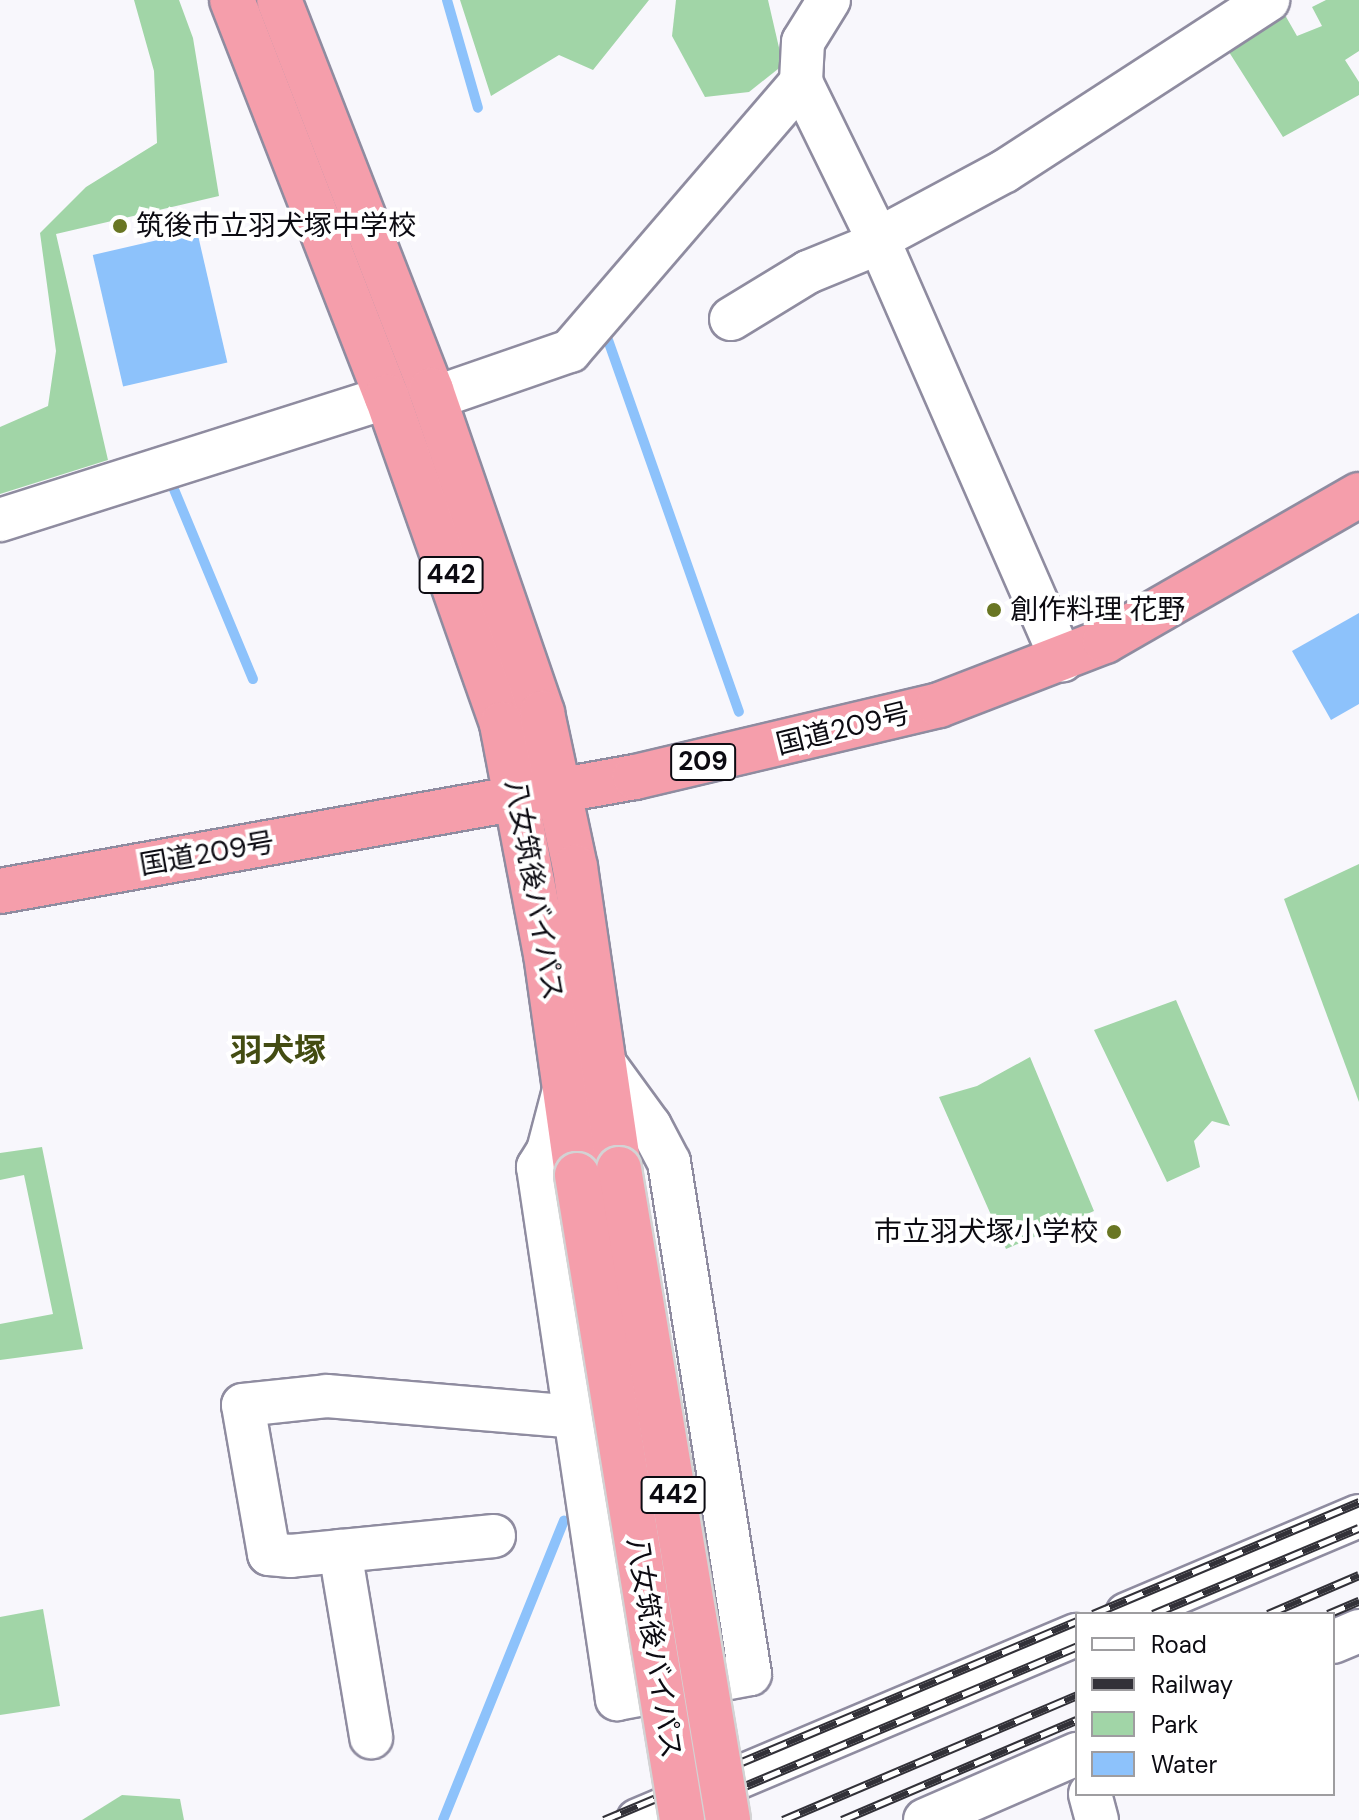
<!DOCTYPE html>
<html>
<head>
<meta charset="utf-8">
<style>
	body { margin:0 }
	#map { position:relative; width:1359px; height:1820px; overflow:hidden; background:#f8f7fc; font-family:"DM Sans","Noto Sans JP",sans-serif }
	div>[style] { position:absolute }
	.green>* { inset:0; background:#a1d5a7 }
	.water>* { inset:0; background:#8dc2fb; transform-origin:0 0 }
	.stream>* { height:10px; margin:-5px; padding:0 5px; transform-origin:5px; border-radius:5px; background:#8dc2fb }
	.roads { filter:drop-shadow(2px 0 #8f8ca0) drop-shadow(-2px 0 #8f8ca0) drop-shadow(0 2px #8f8ca0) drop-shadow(0 -2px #8f8ca0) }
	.minor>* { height:42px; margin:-21px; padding:0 21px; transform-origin:21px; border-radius:21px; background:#fff }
	.highway>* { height:44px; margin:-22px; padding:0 22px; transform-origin:22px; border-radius:22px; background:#f59eab }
	.rail>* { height:9px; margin-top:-4.5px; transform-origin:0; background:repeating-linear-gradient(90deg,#fff 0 18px,#323138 0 36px); box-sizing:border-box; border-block:2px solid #323138 }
	.bridges { filter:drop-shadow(2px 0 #d3d3d4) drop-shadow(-2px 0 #d3d3d4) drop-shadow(0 2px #d3d3d4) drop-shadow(0 -2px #d3d3d4) }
	.highway-bridge>* { height:44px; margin:-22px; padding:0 22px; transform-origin:22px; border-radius:22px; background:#f59eab }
	.dots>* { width:22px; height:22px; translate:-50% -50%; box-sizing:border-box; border:4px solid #fff; border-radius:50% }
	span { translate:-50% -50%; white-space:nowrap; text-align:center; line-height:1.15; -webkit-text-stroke:8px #fff; paint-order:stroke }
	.shield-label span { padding:2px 6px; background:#fff; border:2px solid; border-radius:6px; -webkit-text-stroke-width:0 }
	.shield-label { font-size:26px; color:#0c0b12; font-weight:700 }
	.poi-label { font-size:28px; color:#0c0b12 }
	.left { translate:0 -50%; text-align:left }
	.right { translate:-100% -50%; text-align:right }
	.street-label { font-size:28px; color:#0c0b12 }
	.quarter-label { font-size:32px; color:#434c12; font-weight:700 }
	.legend { position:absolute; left:1075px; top:1612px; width:260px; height:184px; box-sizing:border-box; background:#fff; border:2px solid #9e9da0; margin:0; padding:10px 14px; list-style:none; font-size:24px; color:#0c0b12 }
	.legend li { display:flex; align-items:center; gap:16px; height:40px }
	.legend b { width:40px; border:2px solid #9e9da0 }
</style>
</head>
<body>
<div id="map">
	<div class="green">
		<i style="clip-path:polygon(134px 0,179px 0,193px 38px,219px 196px,56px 234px,108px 460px,0 494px,0 427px,48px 406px,56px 351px,40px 233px,86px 187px,157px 143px,154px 71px)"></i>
		<i style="clip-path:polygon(460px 0,649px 0,593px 70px,559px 55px,491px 96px)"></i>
		<i style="clip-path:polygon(676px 0,768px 0,783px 65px,749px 92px,705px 97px,672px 36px)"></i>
		<i style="clip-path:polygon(1326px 0,1359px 0,1359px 51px,1345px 60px,1359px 82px,1359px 95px,1283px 137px,1222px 41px,1277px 1px,1297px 36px,1322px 26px,1312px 7px)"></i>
		<i style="clip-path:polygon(1359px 864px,1359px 1102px,1284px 899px)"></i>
		<i style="clip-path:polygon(1176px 1000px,1230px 1126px,1212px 1121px,1194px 1141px,1200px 1167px,1167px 1182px,1094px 1030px)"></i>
		<i style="clip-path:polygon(1030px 1057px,1094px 1211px,1006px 1249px,939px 1097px,977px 1086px)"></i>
		<i style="clip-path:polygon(42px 1147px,83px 1349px,0 1360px,0 1324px,53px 1314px,24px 1175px,0 1180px,0 1153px)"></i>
		<i style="clip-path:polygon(43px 1609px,60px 1706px,0 1715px,0 1617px)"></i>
		<i style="clip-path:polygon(122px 1795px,180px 1799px,184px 1820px,82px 1820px)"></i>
	</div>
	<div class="water">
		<i style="left:197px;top:231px;width:135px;height:107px;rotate:77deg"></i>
		<i style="clip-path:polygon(1359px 613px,1359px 704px,1331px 720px,1292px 651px)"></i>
	</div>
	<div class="stream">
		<i style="left:447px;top:0;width:112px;rotate:74deg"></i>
		<i style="left:608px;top:340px;width:394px;rotate:70.6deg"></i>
		<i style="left:173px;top:487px;width:208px;rotate:67.4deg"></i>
		<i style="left:443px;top:1820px;width:323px;rotate:-68deg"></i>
	</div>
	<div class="roads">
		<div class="minor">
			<i style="left:829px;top:0;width:49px;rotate:121.8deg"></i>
			<i style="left:803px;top:42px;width:40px;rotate:92.9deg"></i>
			<i style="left:801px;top:82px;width:175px;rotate:63.9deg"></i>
			<i style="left:878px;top:239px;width:460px;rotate:66.4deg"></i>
			<i style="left:878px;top:239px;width:144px;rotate:-28.2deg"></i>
			<i style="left:1005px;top:171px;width:314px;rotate:-33deg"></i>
			<i style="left:731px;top:319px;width:90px;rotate:-31.4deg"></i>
			<i style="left:808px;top:272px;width:77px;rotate:-22.2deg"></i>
			<i style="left:434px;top:398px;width:144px;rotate:-19.1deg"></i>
			<i style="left:570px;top:351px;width:355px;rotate:-49.3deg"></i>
			<i style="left:0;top:520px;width:406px;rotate:-17.6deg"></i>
			<i style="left:565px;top:1086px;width:67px;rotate:104.7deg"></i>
			<i style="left:548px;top:1151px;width:19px;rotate:122deg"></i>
			<i style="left:538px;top:1167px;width:538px;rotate:81.55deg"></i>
			<i style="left:617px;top:1699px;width:135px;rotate:-10.6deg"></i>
			<i style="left:750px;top:1674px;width:518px;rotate:-98.99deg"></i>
			<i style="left:669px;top:1162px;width:41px;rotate:-117.8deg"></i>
			<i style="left:650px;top:1126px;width:73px;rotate:-126.1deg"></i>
			<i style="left:494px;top:1536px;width:204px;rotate:174.4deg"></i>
			<i style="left:291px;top:1556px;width:22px;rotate:-175deg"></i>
			<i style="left:269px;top:1554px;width:151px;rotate:-99.9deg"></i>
			<i style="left:243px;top:1405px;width:84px;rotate:-6.1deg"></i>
			<i style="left:327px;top:1396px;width:249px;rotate:4.8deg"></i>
			<i style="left:340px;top:1551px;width:189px;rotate:80.5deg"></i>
			<i style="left:1127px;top:1614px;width:252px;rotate:-22.9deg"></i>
			<i style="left:1333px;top:1642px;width:28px;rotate:-23deg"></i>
			<i style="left:1090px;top:1794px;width:27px;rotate:75deg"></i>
			<i style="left:638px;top:1820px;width:476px;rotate:-22.9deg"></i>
			<i style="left:925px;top:1820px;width:166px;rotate:-23.5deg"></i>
		</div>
		<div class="highway">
			<i style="left:232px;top:0;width:426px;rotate:68.7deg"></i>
			<i style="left:387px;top:397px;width:347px;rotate:70.6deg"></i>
			<i style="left:502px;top:724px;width:234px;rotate:79.2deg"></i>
			<i style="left:546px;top:954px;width:223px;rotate:82deg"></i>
			<i style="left:279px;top:0;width:419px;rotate:68.7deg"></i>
			<i style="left:431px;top:390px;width:342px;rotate:71deg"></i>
			<i style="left:542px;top:713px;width:157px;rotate:77.9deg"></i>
			<i style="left:575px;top:867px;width:305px;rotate:81.7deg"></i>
			<i style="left:0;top:891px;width:645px;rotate:-10.18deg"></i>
			<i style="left:635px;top:777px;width:312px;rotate:-13.3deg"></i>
			<i style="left:939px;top:705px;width:178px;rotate:-21.1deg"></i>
			<i style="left:1105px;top:641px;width:293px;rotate:-29.9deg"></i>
		</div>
	</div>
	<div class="rail">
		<i style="left:1093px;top:1614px;width:289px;rotate:-22.8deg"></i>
		<i style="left:1153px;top:1614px;width:223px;rotate:-22.7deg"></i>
		<i style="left:1268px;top:1614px;width:99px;rotate:-23.2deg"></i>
		<i style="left:1328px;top:1614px;width:34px;rotate:-23deg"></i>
		<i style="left:604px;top:1820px;width:513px;rotate:-22.82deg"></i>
		<i style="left:664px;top:1820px;width:448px;rotate:-22.8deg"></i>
		<i style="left:783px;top:1820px;width:319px;rotate:-23deg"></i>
		<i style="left:842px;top:1820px;width:255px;rotate:-23.1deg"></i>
	</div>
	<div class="bridges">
		<div class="highway-bridge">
			<i style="left:619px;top:1169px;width:660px;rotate:80.49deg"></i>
			<i style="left:577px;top:1175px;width:653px;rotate:80.75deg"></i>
		</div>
	</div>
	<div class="dots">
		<i style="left:120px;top:226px;background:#697623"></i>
		<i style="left:994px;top:610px;background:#697623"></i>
		<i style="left:1114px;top:1232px;background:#697623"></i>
	</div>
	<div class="shield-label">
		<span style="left:451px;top:575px">442</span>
		<span style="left:703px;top:762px">209</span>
		<span style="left:673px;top:1495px">442</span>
	</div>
	<div class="poi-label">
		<span class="left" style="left:136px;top:226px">筑後市立羽犬塚中学校</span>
		<span class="left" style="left:1010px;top:610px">創作料理 花野</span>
		<span class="right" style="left:1098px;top:1232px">市立羽犬塚小学校</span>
	</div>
	<div class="street-label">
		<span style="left:843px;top:729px;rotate:-14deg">国道209号</span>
		<span style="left:207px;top:854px;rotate:-10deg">国道209号</span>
		<span style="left:534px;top:890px;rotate:80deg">八女筑後バイパス</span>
		<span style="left:654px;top:1648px;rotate:81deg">八女筑後バイパス</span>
	</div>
	<div class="quarter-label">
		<span style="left:278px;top:1050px">羽犬塚</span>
	</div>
	<ul class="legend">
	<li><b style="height:10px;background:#fff"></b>Road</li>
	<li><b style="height:10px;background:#323138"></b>Railway</li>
	<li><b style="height:22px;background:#a1d5a7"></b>Park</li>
	<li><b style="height:22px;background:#8dc2fb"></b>Water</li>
	</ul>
</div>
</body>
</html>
